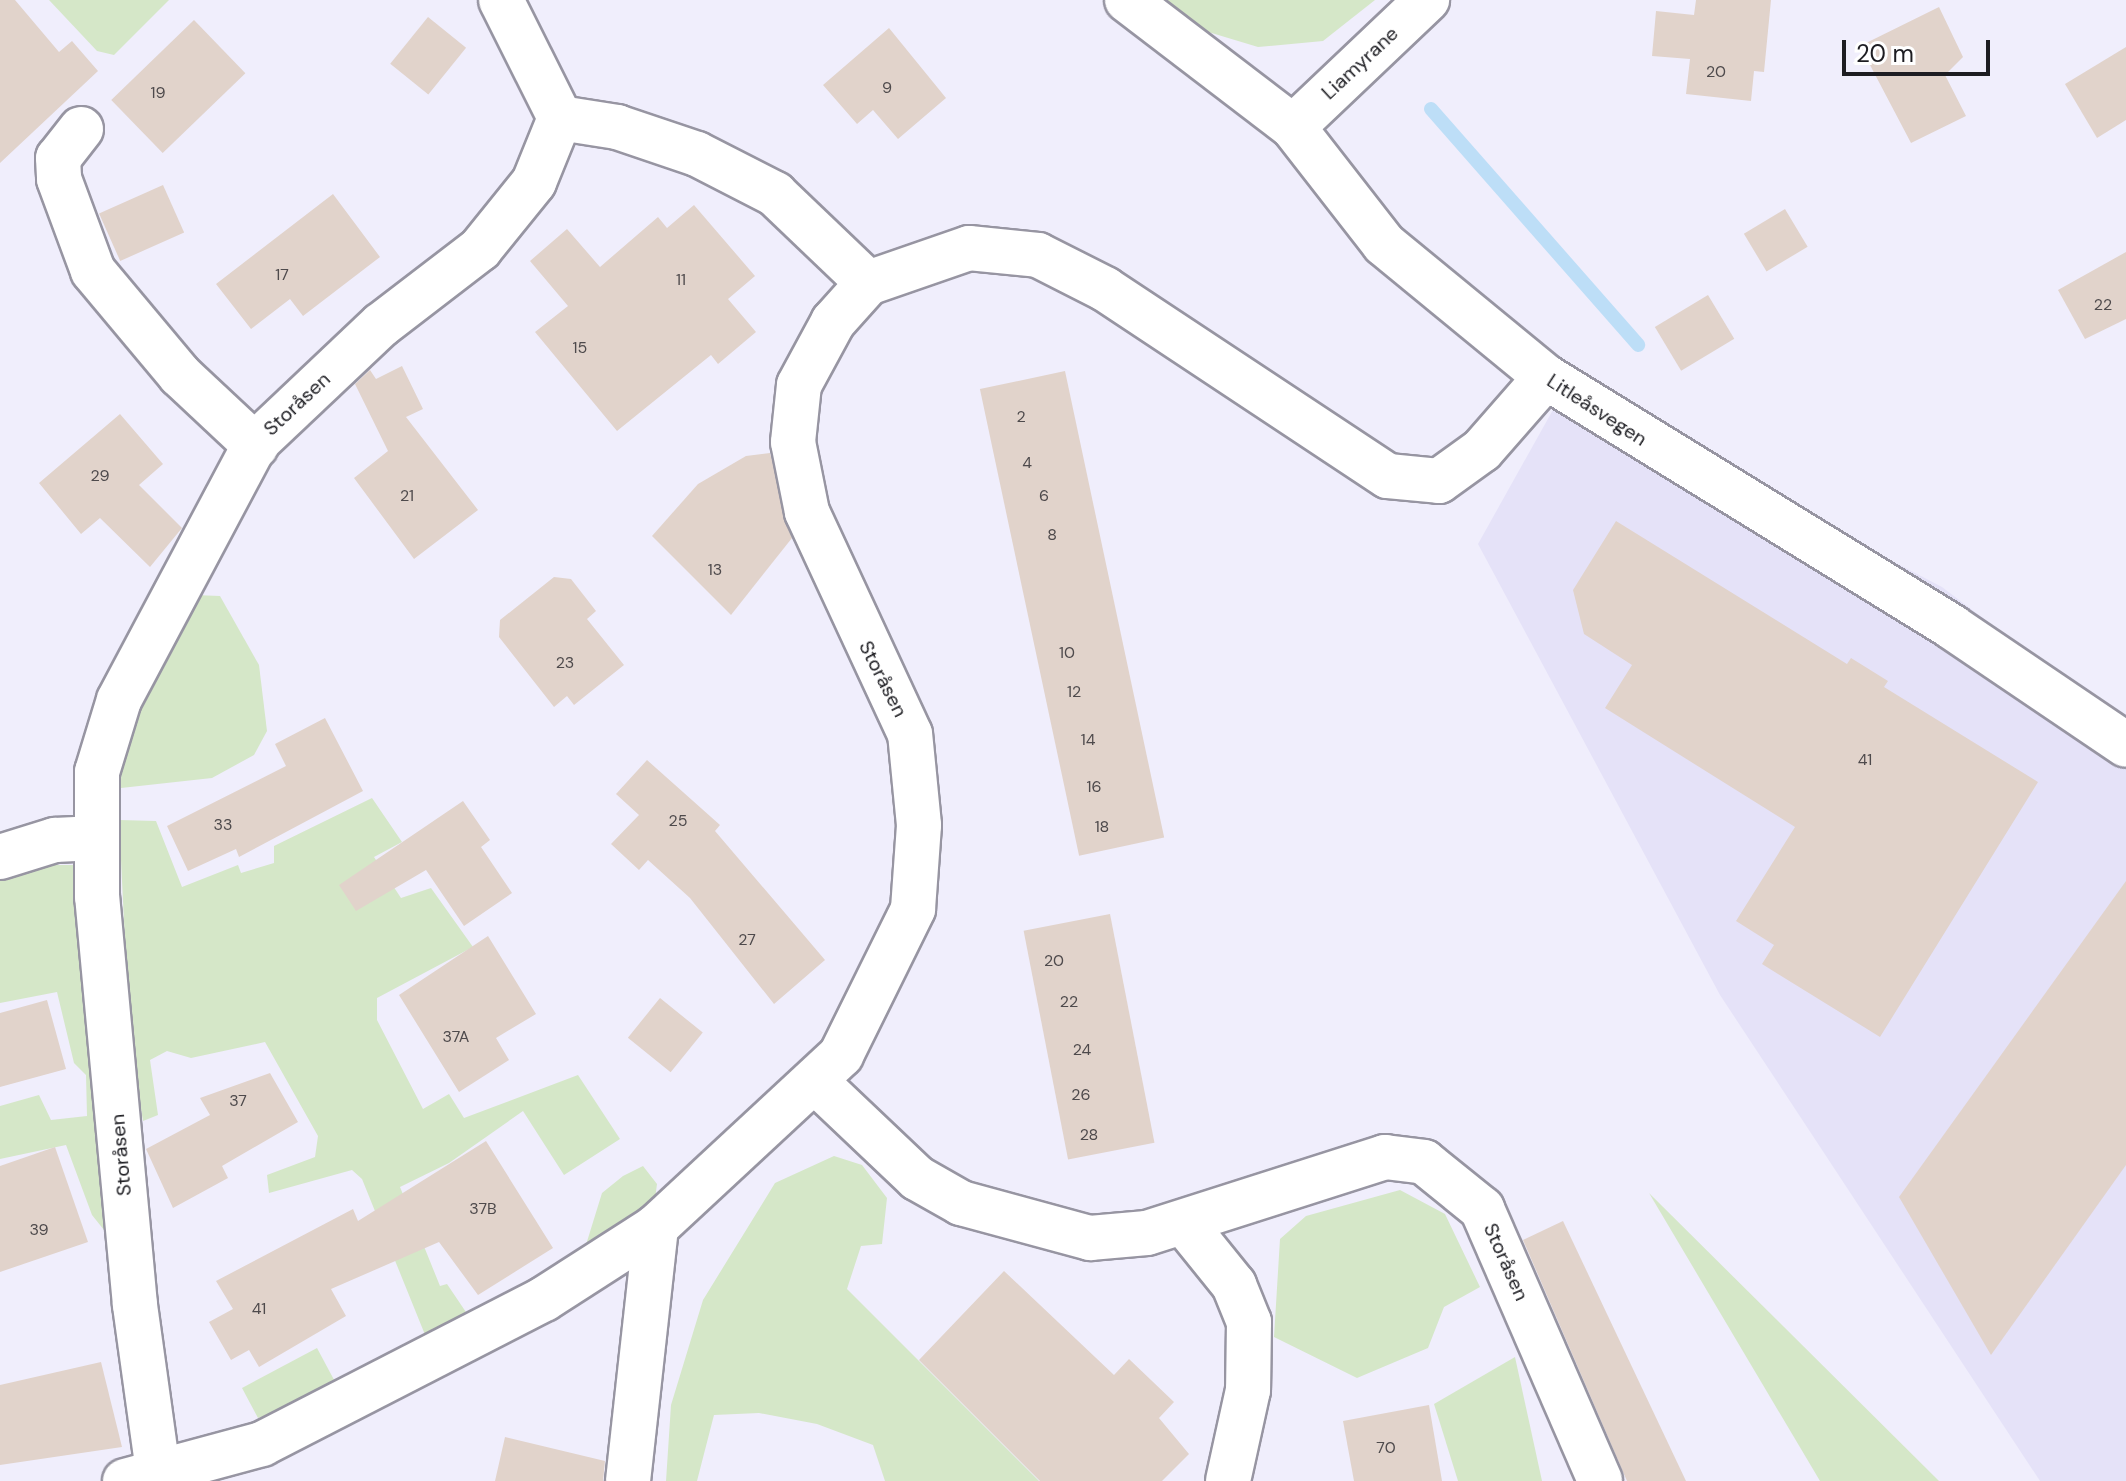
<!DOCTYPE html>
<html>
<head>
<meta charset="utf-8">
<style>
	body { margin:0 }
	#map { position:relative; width:2126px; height:1481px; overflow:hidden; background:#f0eefc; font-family:"DM Sans",sans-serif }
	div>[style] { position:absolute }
	.built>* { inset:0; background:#e5e2f8 }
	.green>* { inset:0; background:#d5e7c8 }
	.stream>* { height:14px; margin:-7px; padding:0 7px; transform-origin:7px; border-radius:7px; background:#bddef7 }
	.building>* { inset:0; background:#e1d3cb; transform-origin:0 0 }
	.roads { filter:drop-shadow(2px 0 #9795a2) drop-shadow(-2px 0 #9795a2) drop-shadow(0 2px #9795a2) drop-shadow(0 -2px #9795a2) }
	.street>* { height:44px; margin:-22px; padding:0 22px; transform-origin:22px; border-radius:22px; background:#fff }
	.secondary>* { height:44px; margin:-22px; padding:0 22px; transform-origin:22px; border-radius:22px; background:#fff }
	span { translate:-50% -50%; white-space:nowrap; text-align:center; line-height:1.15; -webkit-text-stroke:6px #fff; paint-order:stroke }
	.number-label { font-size:16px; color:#4e4a4c }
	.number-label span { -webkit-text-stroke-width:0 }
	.street-label { font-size:20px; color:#1d1d22 }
	.scale { position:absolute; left:1842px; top:40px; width:148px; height:36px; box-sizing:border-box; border:4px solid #1d1d22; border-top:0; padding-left:10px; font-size:24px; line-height:28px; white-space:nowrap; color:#1d1d22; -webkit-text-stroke:6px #fff; paint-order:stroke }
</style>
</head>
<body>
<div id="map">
	<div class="built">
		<i style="clip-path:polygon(1564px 390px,1942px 587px,2126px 727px,2126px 1481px,2040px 1481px,1720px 995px,1478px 544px)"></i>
	</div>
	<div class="green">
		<i style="clip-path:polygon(49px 0,169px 0,114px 55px,97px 51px)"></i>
		<i style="clip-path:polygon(1157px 0,1375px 0,1323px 41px,1258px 47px,1205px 31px)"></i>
		<i style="clip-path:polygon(195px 595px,220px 596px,259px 665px,267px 731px,254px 755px,212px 778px,121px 788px,120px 737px)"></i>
		<i style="clip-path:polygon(372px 798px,402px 842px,374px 857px,401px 898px,431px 888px,473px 947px,377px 998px,377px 1020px,423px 1109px,449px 1094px,464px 1118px,578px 1075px,620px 1139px,564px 1175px,523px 1111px,449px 1163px,400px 1187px,440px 1286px,447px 1284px,472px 1321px,585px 1248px,602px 1193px,623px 1176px,643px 1166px,657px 1184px,654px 1207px,432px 1352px,362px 1179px,352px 1170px,269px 1193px,267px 1175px,315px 1157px,318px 1136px,265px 1042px,191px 1058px,167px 1051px,150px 1060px,158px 1115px,143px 1121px,130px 1043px,119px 820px,156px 821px,182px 887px,238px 865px,241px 873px,274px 863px,274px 846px)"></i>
		<i style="clip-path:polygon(33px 865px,73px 865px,84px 881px,116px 1245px,92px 1215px,66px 1145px,0 1159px,0 1106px,39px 1095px,51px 1120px,87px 1116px,86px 1075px,74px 1063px,57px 992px,0 1003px,0 878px)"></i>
		<i style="clip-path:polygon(834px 1156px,862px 1165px,887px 1198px,882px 1244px,861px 1246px,847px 1289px,1039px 1481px,885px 1481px,873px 1445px,817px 1424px,759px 1413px,714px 1415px,697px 1481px,666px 1481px,671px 1405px,703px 1300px,775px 1183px)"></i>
		<i style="clip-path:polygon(1400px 1190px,1445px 1214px,1480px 1287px,1444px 1307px,1428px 1348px,1357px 1378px,1274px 1337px,1280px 1239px,1306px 1216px)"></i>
		<i style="clip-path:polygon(1649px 1193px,1939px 1481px,1820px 1481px)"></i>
		<i style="clip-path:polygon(317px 1348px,340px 1391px,258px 1418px,242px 1388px)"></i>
		<i style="clip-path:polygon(1515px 1357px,1542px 1481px,1458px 1481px,1434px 1404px)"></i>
	</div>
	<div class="stream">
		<i style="left:1431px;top:109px;width:314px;rotate:48.7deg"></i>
	</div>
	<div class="building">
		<i style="clip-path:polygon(0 0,15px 0,59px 52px,72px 41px,98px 71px,0 163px)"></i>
		<i style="clip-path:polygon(1696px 0,1771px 0,1764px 72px,1754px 71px,1751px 101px,1686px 94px,1690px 59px,1652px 56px,1656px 11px,1694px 15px)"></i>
		<i style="clip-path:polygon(1939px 7px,1963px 57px,1945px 75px,1966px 116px,1911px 143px,1860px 46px)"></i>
		<i style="left:428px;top:17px;width:49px;height:60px;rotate:39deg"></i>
		<i style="left:194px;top:20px;width:74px;height:115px;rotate:46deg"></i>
		<i style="clip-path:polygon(889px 28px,946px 98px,898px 139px,873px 110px,857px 124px,823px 85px)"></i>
		<i style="clip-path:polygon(2126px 47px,2126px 120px,2097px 138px,2065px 84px)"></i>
		<i style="left:163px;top:185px;width:52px;height:70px;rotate:66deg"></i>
		<i style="clip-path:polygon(333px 194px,380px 257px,303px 316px,290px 299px,251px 329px,216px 284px)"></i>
		<i style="clip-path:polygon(694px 205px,755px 276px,728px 299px,756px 332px,718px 364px,711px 355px,617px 431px,535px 332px,568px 306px,530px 261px,567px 229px,600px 267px,658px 217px,667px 228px)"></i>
		<i style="left:1785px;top:209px;width:44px;height:48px;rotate:59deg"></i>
		<i style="clip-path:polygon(2126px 252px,2126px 319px,2085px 339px,2058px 290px)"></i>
		<i style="left:1708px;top:295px;width:51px;height:62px;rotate:59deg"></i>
		<i style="clip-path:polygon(402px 366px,423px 409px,406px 417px,478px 510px,414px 559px,354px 478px,388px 451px,355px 384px,370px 370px,376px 379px)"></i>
		<i style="left:1065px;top:371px;width:477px;height:87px;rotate:78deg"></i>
		<i style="clip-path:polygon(120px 414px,163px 464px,139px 485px,182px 528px,150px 567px,100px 518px,81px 534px,39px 483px)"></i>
		<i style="clip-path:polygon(770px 453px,792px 538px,731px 615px,652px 536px,698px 484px,746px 456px)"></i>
		<i style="clip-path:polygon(1616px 521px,1847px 664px,1851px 658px,1888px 681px,1884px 687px,2038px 782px,1880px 1037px,1762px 964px,1774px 945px,1736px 921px,1795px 827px,1605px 708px,1632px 665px,1584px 634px,1573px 590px)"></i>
		<i style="clip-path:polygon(554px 577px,571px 579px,596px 611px,587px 619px,624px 665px,574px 705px,567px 696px,554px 707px,499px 637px,500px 620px)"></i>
		<i style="clip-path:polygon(325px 718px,363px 791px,239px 857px,236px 849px,188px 871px,167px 826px,286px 766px,275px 744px)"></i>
		<i style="clip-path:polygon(647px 760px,720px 825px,715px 831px,825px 960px,774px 1004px,690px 898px,648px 860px,639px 870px,611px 844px,639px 815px,616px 794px)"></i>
		<i style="clip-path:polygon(463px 801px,490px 840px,481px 847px,512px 893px,464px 926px,426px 870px,356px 911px,339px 885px)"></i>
		<i style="clip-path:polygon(2126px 881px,2126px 1165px,1991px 1355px,1899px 1197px)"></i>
		<i style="left:1110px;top:914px;width:233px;height:88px;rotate:79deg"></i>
		<i style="clip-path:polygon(488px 936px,536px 1014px,496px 1038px,509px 1060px,459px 1092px,399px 995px)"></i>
		<i style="left:660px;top:998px;width:55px;height:51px;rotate:39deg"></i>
		<i style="clip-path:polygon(47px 1000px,66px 1069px,0 1087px,0 1013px)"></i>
		<i style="clip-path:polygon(270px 1073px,298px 1122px,222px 1166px,228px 1178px,173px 1208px,146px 1149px,210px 1115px,200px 1098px)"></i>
		<i style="clip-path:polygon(486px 1141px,553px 1248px,478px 1295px,439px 1242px,331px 1289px,346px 1316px,259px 1367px,249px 1350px,231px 1360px,209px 1322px,233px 1309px,216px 1281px,353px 1209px,358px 1221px)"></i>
		<i style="clip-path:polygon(55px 1147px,88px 1242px,0 1272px,0 1166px)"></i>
		<i style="clip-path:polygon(1563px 1221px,1686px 1481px,1627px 1481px,1523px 1240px)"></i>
		<i style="clip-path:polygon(1004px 1271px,1114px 1375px,1129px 1359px,1174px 1402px,1159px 1418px,1189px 1454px,1162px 1481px,1040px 1481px,919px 1360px)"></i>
		<i style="clip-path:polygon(101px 1362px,122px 1447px,0 1465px,0 1385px)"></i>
		<i style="clip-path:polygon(1429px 1405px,1442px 1481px,1354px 1481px,1343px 1421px)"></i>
		<i style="clip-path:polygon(505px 1437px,605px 1461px,603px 1481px,495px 1481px)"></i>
	</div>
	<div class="roads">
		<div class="street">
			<i style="left:501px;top:0;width:132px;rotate:63.4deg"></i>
			<i style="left:81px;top:129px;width:37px;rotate:128deg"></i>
			<i style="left:58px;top:158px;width:21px;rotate:87deg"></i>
			<i style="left:59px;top:179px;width:98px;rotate:69.7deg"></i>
			<i style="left:93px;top:271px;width:136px;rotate:50.1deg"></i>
			<i style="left:180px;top:375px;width:104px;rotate:43.1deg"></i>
			<i style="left:0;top:857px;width:58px;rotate:-17.2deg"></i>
			<i style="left:55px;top:840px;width:41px;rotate:-2.8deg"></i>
			<i style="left:818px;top:1084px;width:137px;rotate:43.5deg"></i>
			<i style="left:917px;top:1178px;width:51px;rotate:29.6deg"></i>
			<i style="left:961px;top:1203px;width:134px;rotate:15.2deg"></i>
			<i style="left:1090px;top:1238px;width:57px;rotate:-5deg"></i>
			<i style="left:1147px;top:1233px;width:250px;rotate:-17.7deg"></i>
			<i style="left:1385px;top:1157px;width:39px;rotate:7deg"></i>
			<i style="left:1424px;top:1162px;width:75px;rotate:39deg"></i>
			<i style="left:1482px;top:1209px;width:296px;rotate:66.5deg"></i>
			<i style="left:1184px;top:1223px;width:80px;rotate:51.1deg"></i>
			<i style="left:1234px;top:1285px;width:40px;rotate:68deg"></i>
			<i style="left:1249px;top:1322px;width:68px;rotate:90.8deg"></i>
			<i style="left:1248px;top:1390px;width:93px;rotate:102.4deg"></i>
			<i style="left:158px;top:1471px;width:168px;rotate:-97.9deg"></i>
			<i style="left:135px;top:1305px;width:410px;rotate:-95.3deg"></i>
			<i style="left:97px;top:897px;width:125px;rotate:-90deg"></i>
			<i style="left:97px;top:772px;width:75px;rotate:-73deg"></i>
			<i style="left:119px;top:700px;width:290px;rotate:-62deg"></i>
			<i style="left:255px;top:444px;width:173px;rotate:-43.4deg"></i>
			<i style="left:381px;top:325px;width:125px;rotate:-37.5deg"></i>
			<i style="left:480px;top:249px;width:86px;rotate:-51.1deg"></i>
			<i style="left:534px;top:182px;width:69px;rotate:-67.9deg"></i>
			<i style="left:560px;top:118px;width:58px;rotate:9deg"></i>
			<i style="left:617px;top:127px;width:84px;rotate:18.6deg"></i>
			<i style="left:697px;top:154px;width:88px;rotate:27.1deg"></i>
			<i style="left:775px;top:194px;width:129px;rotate:43.7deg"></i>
			<i style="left:125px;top:1481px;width:142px;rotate:-15.1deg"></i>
			<i style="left:262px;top:1444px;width:317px;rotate:-27.2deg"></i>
			<i style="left:544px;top:1299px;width:133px;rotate:-32.7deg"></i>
			<i style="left:656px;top:1227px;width:253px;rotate:-42.9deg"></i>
			<i style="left:841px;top:1055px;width:163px;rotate:-63.7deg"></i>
			<i style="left:913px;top:909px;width:84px;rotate:-85.9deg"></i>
			<i style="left:919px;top:825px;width:91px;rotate:-95.6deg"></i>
			<i style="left:910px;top:734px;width:245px;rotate:-114.9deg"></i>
			<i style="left:807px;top:512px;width:71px;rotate:-101.3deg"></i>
			<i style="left:793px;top:442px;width:57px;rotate:-84deg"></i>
			<i style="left:799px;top:385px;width:72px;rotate:-61.6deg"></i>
			<i style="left:833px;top:322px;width:52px;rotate:-48.1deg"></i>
			<i style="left:868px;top:283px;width:107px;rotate:-19.1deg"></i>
			<i style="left:969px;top:248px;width:69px;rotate:5.8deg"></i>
			<i style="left:1038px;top:255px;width:75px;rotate:26.9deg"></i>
			<i style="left:1105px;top:289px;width:339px;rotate:33.5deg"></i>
			<i style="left:1388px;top:476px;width:51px;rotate:5.6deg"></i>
			<i style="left:1439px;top:481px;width:53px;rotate:-35.8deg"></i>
			<i style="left:1482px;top:450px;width:97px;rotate:-48.8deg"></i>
			<i style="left:628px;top:1481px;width:256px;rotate:-83.7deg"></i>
		</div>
		<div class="secondary">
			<i style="left:1127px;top:0;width:209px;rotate:37.4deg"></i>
			<i style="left:1293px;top:127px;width:148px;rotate:52.1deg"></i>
			<i style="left:1384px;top:244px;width:210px;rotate:39.4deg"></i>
			<i style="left:1546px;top:377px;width:477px;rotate:31.6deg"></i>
			<i style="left:1952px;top:627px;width:210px;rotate:34.1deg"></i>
			<i style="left:1293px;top:127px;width:185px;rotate:-43.5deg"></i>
		</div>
	</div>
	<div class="number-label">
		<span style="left:1716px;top:72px">20</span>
		<span style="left:887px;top:88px">9</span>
		<span style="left:158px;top:93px">19</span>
		<span style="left:282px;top:275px">17</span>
		<span style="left:681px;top:280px">11</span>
		<span style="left:2103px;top:305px">22</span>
		<span style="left:580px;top:348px">15</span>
		<span style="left:1021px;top:417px">2</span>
		<span style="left:1027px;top:463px">4</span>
		<span style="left:100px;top:476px">29</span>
		<span style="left:407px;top:496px">21</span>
		<span style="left:1044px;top:496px">6</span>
		<span style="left:1052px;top:535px">8</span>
		<span style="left:715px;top:570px">13</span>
		<span style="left:1067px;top:653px">10</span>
		<span style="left:565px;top:663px">23</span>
		<span style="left:1074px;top:692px">12</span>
		<span style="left:1088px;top:740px">14</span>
		<span style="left:1865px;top:760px">41</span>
		<span style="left:1094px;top:787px">16</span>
		<span style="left:678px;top:821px">25</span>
		<span style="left:223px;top:825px">33</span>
		<span style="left:1102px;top:827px">18</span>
		<span style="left:747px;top:940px">27</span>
		<span style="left:1054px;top:961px">20</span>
		<span style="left:1069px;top:1002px">22</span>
		<span style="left:456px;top:1037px">37A</span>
		<span style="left:1082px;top:1050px">24</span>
		<span style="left:1081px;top:1095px">26</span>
		<span style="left:238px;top:1101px">37</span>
		<span style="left:1089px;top:1135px">28</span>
		<span style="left:483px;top:1209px">37B</span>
		<span style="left:39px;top:1230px">39</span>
		<span style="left:259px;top:1309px">41</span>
		<span style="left:1386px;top:1448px">70</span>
	</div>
	<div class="street-label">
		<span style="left:1360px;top:63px;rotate:-43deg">Liamyrane</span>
		<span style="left:297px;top:404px;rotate:-43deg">Storåsen</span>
		<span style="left:1597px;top:410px;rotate:33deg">Litleåsvegen</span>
		<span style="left:883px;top:679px;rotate:63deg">Storåsen</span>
		<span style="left:121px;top:1155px;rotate:-95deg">Storåsen</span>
		<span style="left:1506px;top:1262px;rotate:66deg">Storåsen</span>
	</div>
	<div class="scale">20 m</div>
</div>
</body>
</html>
